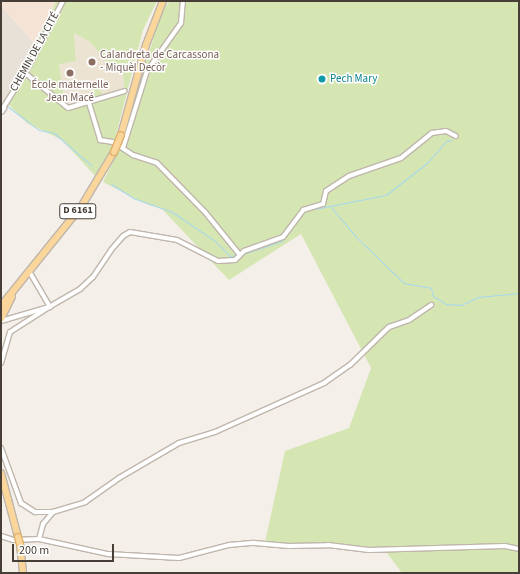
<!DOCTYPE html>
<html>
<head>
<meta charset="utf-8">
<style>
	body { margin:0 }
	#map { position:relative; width:520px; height:574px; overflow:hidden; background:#f4efe9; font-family:"Source Sans 3",sans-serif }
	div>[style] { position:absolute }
	.residential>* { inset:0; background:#e8e1d7 }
	.commercial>* { inset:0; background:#f5e4d5 }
	.education>* { inset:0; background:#ece3d3 }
	.green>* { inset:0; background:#d5e6b3 }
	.stream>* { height:1px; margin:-0.5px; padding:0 0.5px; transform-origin:0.5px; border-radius:0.5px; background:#a8d8ee }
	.roads { filter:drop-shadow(1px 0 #bfb6ac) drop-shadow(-1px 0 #bfb6ac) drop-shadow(0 1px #bfb6ac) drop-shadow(0 -1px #bfb6ac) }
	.minor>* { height:4px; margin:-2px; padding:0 2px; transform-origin:2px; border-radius:2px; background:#fff }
	.tertiary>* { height:4.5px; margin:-2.25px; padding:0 2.25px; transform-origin:2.25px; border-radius:2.25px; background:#fff }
	.primary>* { height:6px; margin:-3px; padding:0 3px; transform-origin:3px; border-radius:3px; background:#fbd69b }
	.bridges { filter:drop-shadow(1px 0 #e0b16b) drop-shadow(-1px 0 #e0b16b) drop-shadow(0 1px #e0b16b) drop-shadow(0 -1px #e0b16b) }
	.primary-bridge>* { height:6px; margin:-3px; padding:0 3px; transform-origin:3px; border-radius:3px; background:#fbd69b }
	.dots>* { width:11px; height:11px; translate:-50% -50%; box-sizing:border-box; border:2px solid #fff; border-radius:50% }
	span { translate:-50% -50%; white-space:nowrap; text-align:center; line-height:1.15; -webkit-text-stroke:3px #fff; paint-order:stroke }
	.shield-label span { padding:1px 3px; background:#fff; border:1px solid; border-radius:3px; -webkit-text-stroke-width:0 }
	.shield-label { font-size:10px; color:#473f37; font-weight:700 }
	.street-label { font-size:11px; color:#473f37 }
	.education-label { font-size:11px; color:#785e54 }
	.left { translate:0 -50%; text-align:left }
	.culture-label { font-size:11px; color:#0d838f }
	.frame { position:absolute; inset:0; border:2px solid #473f37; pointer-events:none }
	.scale { position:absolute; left:12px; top:544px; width:102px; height:18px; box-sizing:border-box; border:2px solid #473f37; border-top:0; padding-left:5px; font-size:12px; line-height:14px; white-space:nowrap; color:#473f37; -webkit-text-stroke:3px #fff; paint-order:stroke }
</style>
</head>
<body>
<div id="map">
	<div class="residential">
		<i style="clip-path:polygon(1px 6px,34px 43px,23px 74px,1px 114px)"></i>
	</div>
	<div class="commercial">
		<i style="clip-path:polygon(1px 1px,56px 1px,34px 43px,1px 6px)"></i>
	</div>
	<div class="education">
		<i style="clip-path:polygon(74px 33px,90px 42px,108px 63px,123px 71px,124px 89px,103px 94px,96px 84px,89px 100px,68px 106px,65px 104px,59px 63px,76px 61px)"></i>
	</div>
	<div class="green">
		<i style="clip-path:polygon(evenodd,56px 1px,157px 1px,143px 30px,113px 147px,97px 178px,62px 140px,27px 123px,8px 104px,56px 1px,74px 33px,90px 42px,108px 63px,123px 71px,124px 89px,103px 94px,96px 84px,92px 84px,93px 93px,89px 100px,68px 106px,65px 104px,59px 64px,76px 61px,74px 33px)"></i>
		<i style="clip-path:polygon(170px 1px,519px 1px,519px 573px,402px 573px,384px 549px,265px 542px,285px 451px,349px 428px,371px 368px,301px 234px,229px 280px,162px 209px,146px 204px,103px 182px,117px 154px,162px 11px)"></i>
	</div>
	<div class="stream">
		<i style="left:1px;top:103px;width:3px;rotate:18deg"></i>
		<i style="left:7px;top:106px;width:40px;rotate:37deg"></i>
		<i style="left:39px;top:130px;width:15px;rotate:11deg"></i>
		<i style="left:54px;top:133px;width:50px;rotate:41deg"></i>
		<i style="left:111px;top:184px;width:26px;rotate:32deg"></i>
		<i style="left:133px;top:198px;width:41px;rotate:19.7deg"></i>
		<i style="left:172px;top:212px;width:52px;rotate:34deg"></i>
		<i style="left:215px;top:241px;width:21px;rotate:45deg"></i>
		<i style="left:230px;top:256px;width:8px;rotate:-7deg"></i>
		<i style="left:331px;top:207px;width:38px;rotate:50deg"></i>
		<i style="left:355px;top:236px;width:68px;rotate:43.8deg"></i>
		<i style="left:404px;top:283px;width:27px;rotate:10deg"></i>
		<i style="left:431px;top:288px;width:8px;rotate:76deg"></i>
		<i style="left:433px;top:296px;width:15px;rotate:32deg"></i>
		<i style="left:446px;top:304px;width:15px;rotate:4deg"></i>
		<i style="left:461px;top:305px;width:19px;rotate:-25deg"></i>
		<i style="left:478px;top:297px;width:41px;rotate:-5.6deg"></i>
		<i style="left:315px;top:209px;width:72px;rotate:-11.2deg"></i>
		<i style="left:386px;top:195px;width:52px;rotate:-38deg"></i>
		<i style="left:427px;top:163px;width:29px;rotate:-49deg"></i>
		<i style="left:446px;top:141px;width:6px;rotate:-9deg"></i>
		<i style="left:243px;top:254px;width:40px;rotate:-18deg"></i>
		<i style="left:281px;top:242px;width:23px;rotate:-52deg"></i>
	</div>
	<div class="roads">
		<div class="minor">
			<i style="left:25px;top:73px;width:55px;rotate:39.1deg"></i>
			<i style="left:68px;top:108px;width:59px;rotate:-16.6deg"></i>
			<i style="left:89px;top:103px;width:39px;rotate:73deg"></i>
			<i style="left:100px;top:140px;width:13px;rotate:9deg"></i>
			<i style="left:113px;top:142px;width:24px;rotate:33deg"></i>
			<i style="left:133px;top:155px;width:25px;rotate:18deg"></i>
			<i style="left:157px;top:163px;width:69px;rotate:45.6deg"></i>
			<i style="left:205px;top:212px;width:55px;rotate:50.9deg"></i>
			<i style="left:3px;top:108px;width:41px;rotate:-57.8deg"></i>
			<i style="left:25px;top:73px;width:81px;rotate:-62.2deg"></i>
			<i style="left:123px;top:148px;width:81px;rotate:-72.7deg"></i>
			<i style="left:147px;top:71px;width:59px;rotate:-54.7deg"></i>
			<i style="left:181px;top:23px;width:22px;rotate:-85deg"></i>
			<i style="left:29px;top:271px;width:42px;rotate:59.7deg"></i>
			<i style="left:49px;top:307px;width:36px;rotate:-30deg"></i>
			<i style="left:80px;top:289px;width:18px;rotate:-43deg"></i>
			<i style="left:93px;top:277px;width:32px;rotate:-56deg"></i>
			<i style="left:111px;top:250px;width:18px;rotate:-49deg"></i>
			<i style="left:123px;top:236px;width:8px;rotate:-30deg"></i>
			<i style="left:130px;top:232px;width:48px;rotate:9.7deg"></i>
			<i style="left:177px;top:240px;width:46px;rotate:27.1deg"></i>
			<i style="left:218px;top:261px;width:17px;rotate:-3deg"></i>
			<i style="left:235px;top:260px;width:13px;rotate:-45deg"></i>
			<i style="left:244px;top:251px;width:41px;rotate:-19.7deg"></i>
			<i style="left:283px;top:237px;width:34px;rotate:-53deg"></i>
			<i style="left:303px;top:210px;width:21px;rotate:-17deg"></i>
			<i style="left:323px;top:204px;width:13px;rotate:-77deg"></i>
			<i style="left:326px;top:191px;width:27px;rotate:-33deg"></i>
			<i style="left:349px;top:176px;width:55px;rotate:-19.1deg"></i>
			<i style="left:401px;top:158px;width:40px;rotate:-39deg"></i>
			<i style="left:432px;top:133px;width:14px;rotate:-8deg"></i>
			<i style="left:446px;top:131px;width:11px;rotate:27deg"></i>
			<i style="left:1px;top:321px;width:50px;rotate:-16.3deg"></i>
			<i style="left:49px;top:307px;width:46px;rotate:147.3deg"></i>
			<i style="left:10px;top:332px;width:32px;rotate:106deg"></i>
			<i style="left:1px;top:448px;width:59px;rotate:70deg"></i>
			<i style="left:21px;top:503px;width:17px;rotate:33deg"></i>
			<i style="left:35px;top:512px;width:18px"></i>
			<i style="left:1px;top:536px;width:13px;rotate:18deg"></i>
			<i style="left:13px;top:540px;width:26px;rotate:-2deg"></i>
			<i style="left:39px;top:539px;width:71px;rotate:12.3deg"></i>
			<i style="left:108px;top:554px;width:71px;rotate:3.2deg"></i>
			<i style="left:179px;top:558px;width:52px;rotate:-14.6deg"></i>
			<i style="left:229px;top:545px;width:25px;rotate:-5deg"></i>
			<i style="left:254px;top:543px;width:35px;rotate:5deg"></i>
			<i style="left:289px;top:546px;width:39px;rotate:-1deg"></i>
			<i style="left:328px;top:545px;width:41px;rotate:7deg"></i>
			<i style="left:369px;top:550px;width:136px;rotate:-1.7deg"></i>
			<i style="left:505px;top:546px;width:14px;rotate:12deg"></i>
			<i style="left:39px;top:539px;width:16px;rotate:-75deg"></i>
			<i style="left:43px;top:524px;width:16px;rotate:-50deg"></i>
			<i style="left:53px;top:512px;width:34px;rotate:-17deg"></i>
			<i style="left:85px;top:502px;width:42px;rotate:-35.2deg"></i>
			<i style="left:119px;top:478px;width:69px;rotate:-30.3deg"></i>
			<i style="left:179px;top:443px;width:38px;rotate:-17deg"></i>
			<i style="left:215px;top:432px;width:120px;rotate:-24.2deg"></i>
			<i style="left:324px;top:383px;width:32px;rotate:-35deg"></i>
			<i style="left:350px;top:365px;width:54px;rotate:-44.3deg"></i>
			<i style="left:389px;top:327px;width:21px;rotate:-19deg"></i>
			<i style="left:409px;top:320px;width:27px;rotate:-34deg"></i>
		</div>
		<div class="tertiary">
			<i style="left:1px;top:111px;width:4px;rotate:-56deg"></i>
		</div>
		<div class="primary">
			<i style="left:121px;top:135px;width:93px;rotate:-74.5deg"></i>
			<i style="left:146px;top:45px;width:47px;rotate:-68.9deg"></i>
			<i style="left:1px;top:306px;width:127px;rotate:-51.1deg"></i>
			<i style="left:81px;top:207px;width:64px;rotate:-59deg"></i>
			<i style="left:1px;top:319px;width:25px;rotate:-64deg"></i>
			<i style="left:1px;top:473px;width:66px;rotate:75.1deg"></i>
			<i style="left:20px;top:544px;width:29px;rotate:84deg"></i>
		</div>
	</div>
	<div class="bridges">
		<div class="primary-bridge">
			<i style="left:114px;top:152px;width:18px;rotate:-68deg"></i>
			<i style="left:18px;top:537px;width:7px;rotate:74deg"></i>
		</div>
	</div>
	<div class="dots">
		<i style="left:92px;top:62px;background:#8d6e63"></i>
		<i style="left:70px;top:73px;background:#8d6e63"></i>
		<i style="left:322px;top:79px;background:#0f9aa8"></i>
	</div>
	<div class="shield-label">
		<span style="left:78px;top:211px">D 6161</span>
	</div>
	<div class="street-label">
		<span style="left:35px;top:52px;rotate:-61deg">CHEMIN DE LA CITÉ</span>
	</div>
	<div class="education-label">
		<span class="left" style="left:100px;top:62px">Calandreta de Carcassona<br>- Miquèl Decòr</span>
		<span style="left:70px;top:92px">École maternelle<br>Jean Macé</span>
	</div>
	<div class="culture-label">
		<span class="left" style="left:330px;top:79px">Pech Mary</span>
	</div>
	<div class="frame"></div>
	<div class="scale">200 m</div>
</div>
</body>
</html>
